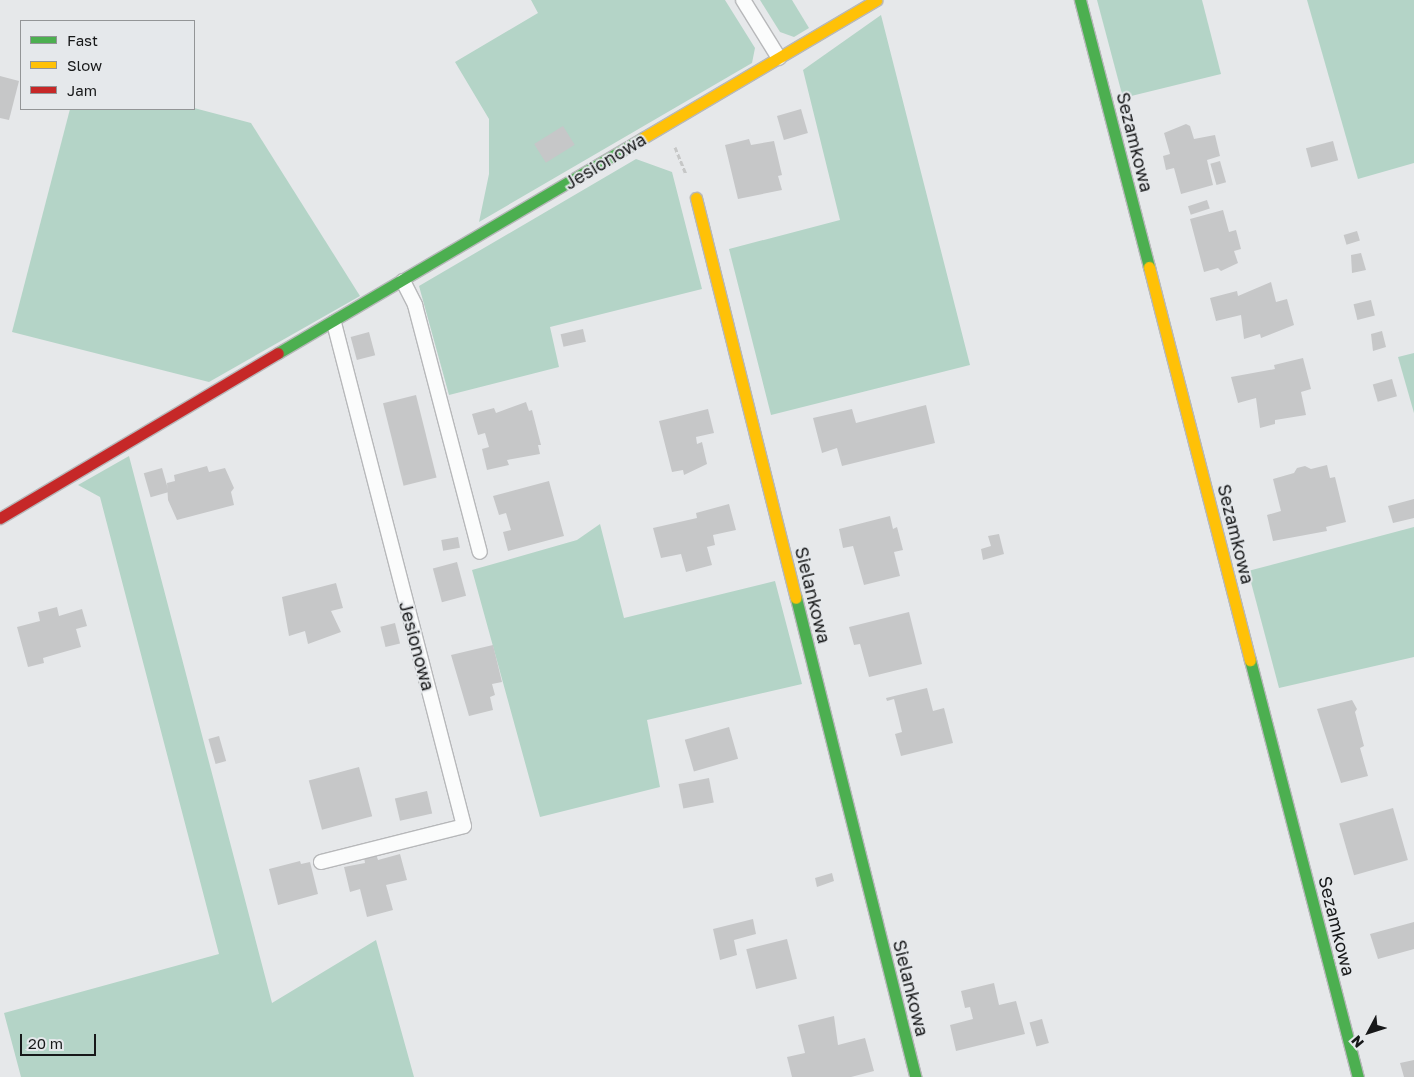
<!DOCTYPE html>
<html>
<head>
<meta charset="utf-8">
<style>
	body { margin:0 }
	#map { position:relative; width:1414px; height:1077px; overflow:hidden; background:#e6e8ea; font-family:"Golos Text",sans-serif }
	div>[style] { position:absolute }
	.green>* { inset:0; background:#b4d4c7 }
	.building>* { inset:0; background:#c6c7c8; transform-origin:0 0 }
	.path>* { height:3px; margin-top:-1.5px; transform-origin:0; background:repeating-linear-gradient(90deg,#c6c7c7 0 5px,transparent 0 7.5px) }
	.roads { filter:drop-shadow(1px 0 #b7b8ba) drop-shadow(-1px 0 #b7b8ba) drop-shadow(0 1px #b7b8ba) drop-shadow(0 -1px #b7b8ba) }
	.lane>* { height:14px; margin:-7px; padding:0 7px; transform-origin:7px; border-radius:7px; background:#fbfcfc }
	.fast>* { height:11px; margin:-5.5px; padding:0 5.5px; transform-origin:5.5px; border-radius:5.5px; background:#4caf50 }
	.slow>* { height:11px; margin:-5.5px; padding:0 5.5px; transform-origin:5.5px; border-radius:5.5px; background:#ffc107 }
	.jam>* { height:11px; margin:-5.5px; padding:0 5.5px; transform-origin:5.5px; border-radius:5.5px; background:#c62828 }
	span { translate:-50% -50%; white-space:nowrap; text-align:center; line-height:1.15; -webkit-text-stroke:4px #e5e8eb; paint-order:stroke }
	.street-label { font-size:18px; color:#171819 }
	.legend { position:absolute; left:20px; top:20px; width:175px; height:90px; box-sizing:border-box; background:#e5e8eb; border:1px solid #939597; margin:0; padding:6px 9px; list-style:none; font-size:15px; color:#171819 }
	.legend li { display:flex; align-items:center; gap:10px; height:25px }
	.legend b { width:25px; border:1px solid #939597 }
	.north { position:absolute; left:1344px; top:1007px; width:50px; height:50px; -webkit-text-stroke:4px #e5e8eb; paint-order:stroke; rotate:230deg; font-size:14px; font-weight:700; line-height:20px; text-align:center; color:#171819 }
	.north::after { content:''; display:block; margin:auto; width:18px; height:22px; background:#171819; clip-path:polygon(50% 0,100% 100%,50% 72%,0 100%) }
	.scale { position:absolute; left:20px; top:1034px; width:76px; height:22px; box-sizing:border-box; border:2px solid #171819; border-top:0; padding-left:6px; font-size:15px; line-height:18px; white-space:nowrap; color:#171819; -webkit-text-stroke:4px #e5e8eb; paint-order:stroke }
</style>
</head>
<body>
<div id="map">
	<div class="green">
		<i style="clip-path:polygon(531px 0,725px 0,755px 48px,752px 63px,479px 222px,489px 174px,489px 119px,455px 62px,538px 13px)"></i>
		<i style="clip-path:polygon(760px 0,792px 0,809px 28px,794px 37px,780px 32px)"></i>
		<i style="clip-path:polygon(1097px 0,1202px 0,1221px 74px,1123px 98px)"></i>
		<i style="clip-path:polygon(1307px 0,1414px 0,1414px 163px,1358px 179px)"></i>
		<i style="clip-path:polygon(881px 15px,970px 365px,771px 415px,729px 249px,840px 220px,803px 70px)"></i>
		<i style="clip-path:polygon(194px 108px,251px 123px,360px 296px,209px 382px,12px 332px,70px 109px)"></i>
		<i style="clip-path:polygon(636px 159px,672px 172px,702px 289px,550px 327px,559px 367px,449px 395px,419px 286px)"></i>
		<i style="clip-path:polygon(1414px 353px,1414px 413px,1398px 357px)"></i>
		<i style="clip-path:polygon(129px 456px,272px 1003px,376px 940px,414px 1077px,21px 1077px,4px 1013px,219px 954px,100px 497px,78px 485px)"></i>
		<i style="clip-path:polygon(600px 524px,624px 618px,775px 581px,802px 684px,647px 720px,660px 787px,540px 817px,472px 570px,577px 540px)"></i>
		<i style="clip-path:polygon(1414px 527px,1414px 657px,1279px 688px,1248px 571px)"></i>
	</div>
	<div class="building">
		<i style="clip-path:polygon(0 76px,19px 81px,9px 120px,0 118px)"></i>
		<i style="left:801px;top:109px;width:25px;height:25px;rotate:74deg"></i>
		<i style="clip-path:polygon(1186px 124px,1190px 126px,1194px 139px,1215px 135px,1220px 156px,1207px 160px,1213px 185px,1181px 194px,1174px 168px,1166px 170px,1163px 156px,1170px 154px,1164px 133px)"></i>
		<i style="left:563px;top:126px;width:22px;height:34px;rotate:58deg"></i>
		<i style="clip-path:polygon(749px 139px,751px 145px,774px 141px,782px 175px,778px 176px,782px 190px,738px 199px,725px 145px)"></i>
		<i style="left:1333px;top:141px;width:20px;height:28px;rotate:75deg"></i>
		<i style="left:1220px;top:161px;width:22px;height:10px;rotate:74deg"></i>
		<i style="left:1207px;top:200px;width:9px;height:20px;rotate:72deg"></i>
		<i style="clip-path:polygon(1223px 210px,1229px 232px,1236px 230px,1241px 249px,1234px 251px,1238px 263px,1221px 271px,1218px 268px,1204px 272px,1190px 219px)"></i>
		<i style="left:1357px;top:231px;width:10px;height:14px;rotate:73deg"></i>
		<i style="clip-path:polygon(1361px 253px,1366px 270px,1352px 273px,1351px 255px)"></i>
		<i style="clip-path:polygon(1271px 282px,1276px 302px,1287px 299px,1294px 325px,1261px 338px,1260px 334px,1244px 339px,1241px 315px,1216px 321px,1210px 298px,1237px 291px,1238px 296px)"></i>
		<i style="left:1371px;top:300px;width:16px;height:18px;rotate:76deg"></i>
		<i style="left:583px;top:329px;width:13px;height:23px;rotate:77deg"></i>
		<i style="clip-path:polygon(1382px 331px,1386px 347px,1373px 351px,1371px 334px)"></i>
		<i style="left:369px;top:332px;width:24px;height:19px;rotate:75deg"></i>
		<i style="clip-path:polygon(1303px 358px,1311px 389px,1301px 392px,1306px 415px,1275px 420px,1275px 424px,1260px 428px,1256px 398px,1238px 403px,1231px 377px,1275px 369px,1274px 365px)"></i>
		<i style="left:1392px;top:379px;width:18px;height:20px;rotate:74deg"></i>
		<i style="left:416px;top:395px;width:85px;height:34px;rotate:76deg"></i>
		<i style="clip-path:polygon(526px 402px,529px 411px,532px 410px,541px 445px,538px 445px,540px 454px,507px 460px,509px 465px,487px 470px,482px 449px,489px 447px,485px 433px,478px 435px,472px 414px,494px 408px,496px 413px)"></i>
		<i style="clip-path:polygon(926px 405px,935px 443px,842px 466px,837px 448px,822px 453px,813px 418px,852px 409px,856px 423px)"></i>
		<i style="clip-path:polygon(708px 409px,714px 433px,696px 437px,697px 444px,702px 442px,707px 464px,684px 475px,683px 470px,672px 472px,659px 421px)"></i>
		<i style="clip-path:polygon(1327px 465px,1330px 478px,1335px 477px,1346px 522px,1326px 527px,1327px 531px,1273px 541px,1267px 515px,1281px 511px,1273px 479px,1294px 473px,1297px 468px,1305px 466px,1311px 469px)"></i>
		<i style="clip-path:polygon(207px 466px,209px 472px,225px 468px,234px 488px,231px 492px,234px 505px,177px 520px,168px 500px,167px 483px,175px 481px,174px 475px)"></i>
		<i style="left:162px;top:468px;width:25px;height:19px;rotate:74deg"></i>
		<i style="clip-path:polygon(549px 481px,564px 536px,508px 551px,503px 532px,511px 530px,506px 513px,499px 515px,493px 496px)"></i>
		<i style="clip-path:polygon(1414px 499px,1414px 518px,1393px 523px,1388px 506px)"></i>
		<i style="clip-path:polygon(729px 504px,736px 530px,713px 535px,715px 545px,707px 547px,712px 565px,686px 572px,681px 554px,661px 558px,653px 528px,697px 518px,696px 513px)"></i>
		<i style="clip-path:polygon(890px 516px,893px 529px,897px 527px,903px 550px,894px 552px,900px 576px,864px 585px,853px 546px,843px 548px,839px 529px)"></i>
		<i style="clip-path:polygon(999px 534px,1004px 554px,983px 560px,981px 549px,991px 546px,988px 536px)"></i>
		<i style="left:458px;top:537px;width:11px;height:17px;rotate:80deg"></i>
		<i style="left:457px;top:562px;width:35px;height:25px;rotate:75deg"></i>
		<i style="clip-path:polygon(336px 583px,343px 608px,331px 611px,341px 632px,308px 644px,305px 631px,289px 636px,282px 597px)"></i>
		<i style="clip-path:polygon(57px 607px,59px 616px,82px 609px,87px 626px,76px 629px,81px 647px,43px 658px,44px 663px,28px 667px,17px 627px,40px 621px,38px 612px)"></i>
		<i style="clip-path:polygon(909px 612px,922px 664px,869px 677px,860px 644px,854px 645px,849px 627px)"></i>
		<i style="left:395px;top:623px;width:21px;height:15px;rotate:76deg"></i>
		<i style="clip-path:polygon(493px 645px,502px 682px,492px 684px,495px 695px,490px 697px,493px 710px,469px 716px,451px 655px)"></i>
		<i style="clip-path:polygon(927px 688px,933px 711px,944px 708px,953px 743px,901px 756px,895px 734px,902px 732px,899px 719px,894px 699px,887px 701px,886px 698px)"></i>
		<i style="clip-path:polygon(1352px 700px,1357px 709px,1355px 712px,1364px 746px,1360px 748px,1368px 776px,1341px 783px,1317px 709px)"></i>
		<i style="left:729px;top:727px;width:33px;height:46px;rotate:74deg"></i>
		<i style="left:219px;top:736px;width:26px;height:11px;rotate:74deg"></i>
		<i style="left:359px;top:767px;width:51px;height:52px;rotate:75deg"></i>
		<i style="left:709px;top:778px;width:25px;height:31px;rotate:79deg"></i>
		<i style="left:427px;top:791px;width:23px;height:33px;rotate:77deg"></i>
		<i style="left:1393px;top:808px;width:54px;height:56px;rotate:74deg"></i>
		<i style="clip-path:polygon(376px 854px,378px 860px,400px 854px,407px 880px,386px 885px,393px 910px,367px 917px,360px 889px,350px 892px,344px 867px,365px 863px,364px 857px)"></i>
		<i style="clip-path:polygon(300px 861px,301px 864px,310px 862px,318px 894px,278px 905px,269px 869px)"></i>
		<i style="clip-path:polygon(832px 873px,834px 881px,817px 887px,815px 878px)"></i>
		<i style="clip-path:polygon(753px 919px,756px 934px,734px 940px,737px 955px,720px 960px,713px 929px)"></i>
		<i style="clip-path:polygon(1414px 922px,1414px 949px,1378px 959px,1370px 934px)"></i>
		<i style="left:787px;top:939px;width:41px;height:42px;rotate:76deg"></i>
		<i style="clip-path:polygon(994px 983px,999px 1005px,1016px 1001px,1025px 1034px,956px 1051px,950px 1025px,973px 1019px,970px 1007px,965px 1008px,961px 991px)"></i>
		<i style="clip-path:polygon(834px 1016px,838px 1045px,865px 1038px,874px 1071px,851px 1077px,792px 1077px,787px 1057px,805px 1053px,798px 1025px)"></i>
		<i style="left:1042px;top:1019px;width:25px;height:13px;rotate:74deg"></i>
		<i style="clip-path:polygon(1414px 1060px,1414px 1077px,1404px 1077px,1400px 1063px)"></i>
	</div>
	<div class="path">
		<i style="left:675px;top:147px;width:29px;rotate:68deg"></i>
	</div>
	<div class="roads">
		<div class="lane">
			<i style="left:743px;top:0;width:68px;rotate:58.2deg"></i>
			<i style="left:403px;top:281px;width:27px;rotate:63deg"></i>
			<i style="left:415px;top:305px;width:255px;rotate:75.3deg"></i>
			<i style="left:321px;top:862px;width:147px;rotate:-14.1deg"></i>
			<i style="left:464px;top:826px;width:520px;rotate:-104.49deg"></i>
		</div>
		<div class="fast">
			<i style="left:1080px;top:0;width:276px;rotate:75.5deg"></i>
			<i style="left:278px;top:353px;width:424px;rotate:-30.5deg"></i>
			<i style="left:796px;top:598px;width:494px;rotate:76deg"></i>
			<i style="left:1250px;top:660px;width:431px;rotate:75.5deg"></i>
		</div>
		<div class="slow">
			<i style="left:643px;top:138px;width:271px;rotate:-30.6deg"></i>
			<i style="left:696px;top:198px;width:412px;rotate:76deg"></i>
			<i style="left:1149px;top:267px;width:406px;rotate:75.6deg"></i>
		</div>
		<div class="jam">
			<i style="left:0;top:518px;width:323px;rotate:-30.7deg"></i>
		</div>
	</div>
	<div class="street-label">
		<span style="left:1135px;top:142px;rotate:76deg">Sezamkowa</span>
		<span style="left:605px;top:161px;rotate:-31deg">Jesionowa</span>
		<span style="left:1236px;top:534px;rotate:76deg">Sezamkowa</span>
		<span style="left:813px;top:595px;rotate:76deg">Sielankowa</span>
		<span style="left:417px;top:646px;rotate:75deg">Jesionowa</span>
		<span style="left:1337px;top:926px;rotate:76deg">Sezamkowa</span>
		<span style="left:911px;top:988px;rotate:76deg">Sielankowa</span>
	</div>
	<ul class="legend">
	<li><b style="height:6px;background:#4caf50"></b>Fast</li>
	<li><b style="height:6px;background:#ffc107"></b>Slow</li>
	<li><b style="height:6px;background:#c62828"></b>Jam</li>
	</ul>
	<div class="north">N</div>
	<div class="scale">20 m</div>
</div>
</body>
</html>
